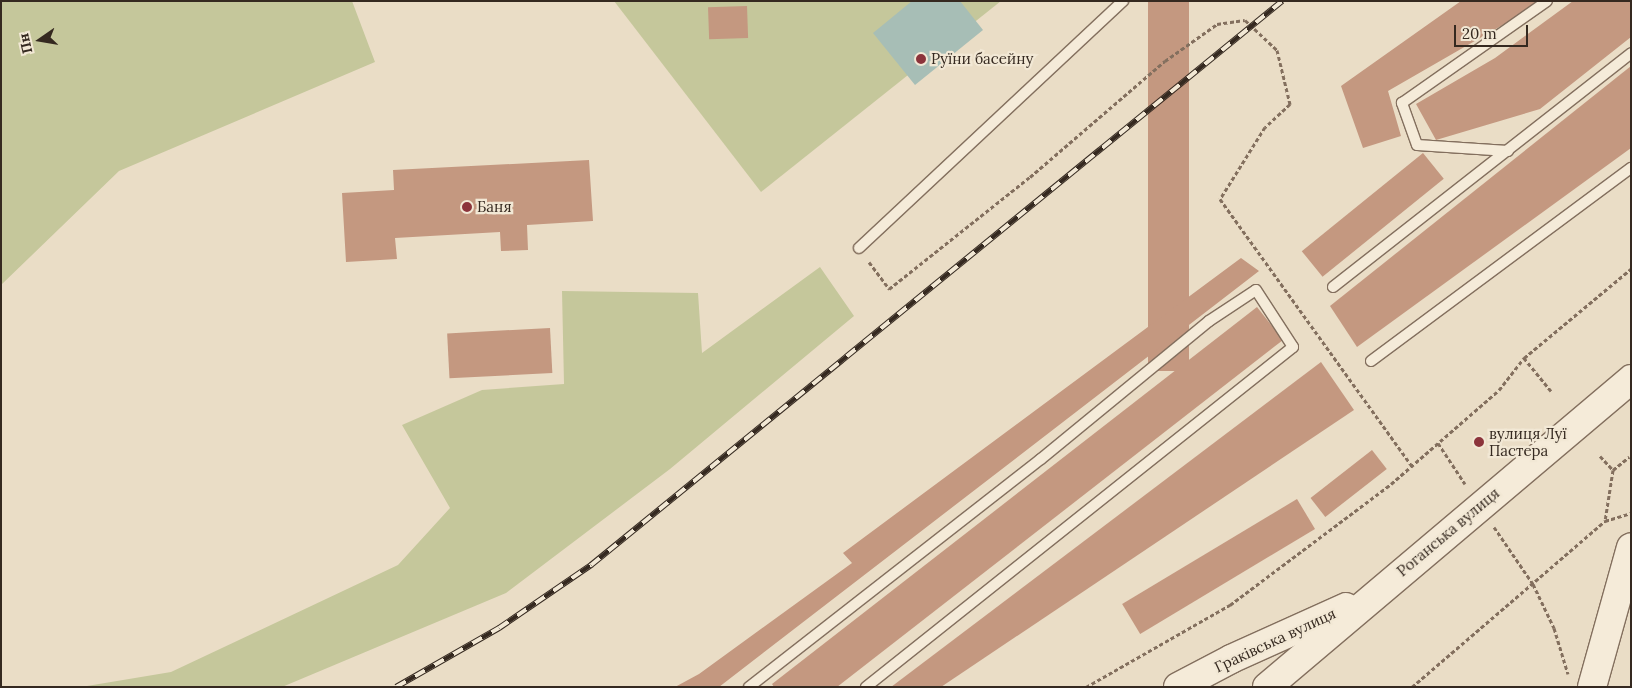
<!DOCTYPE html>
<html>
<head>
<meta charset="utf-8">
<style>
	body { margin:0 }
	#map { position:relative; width:1632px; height:688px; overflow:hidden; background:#eaddc6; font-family:Lora,serif }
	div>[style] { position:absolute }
	.green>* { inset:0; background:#c5c79b }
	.water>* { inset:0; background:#a7beb6 }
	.building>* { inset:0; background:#c49880; transform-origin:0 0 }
	.path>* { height:3px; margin-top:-1.5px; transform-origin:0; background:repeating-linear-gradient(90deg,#836f5e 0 4px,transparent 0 6.5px) }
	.roads { filter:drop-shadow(1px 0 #836f5e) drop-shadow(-1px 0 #836f5e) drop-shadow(0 1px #836f5e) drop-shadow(0 -1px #836f5e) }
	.lane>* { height:10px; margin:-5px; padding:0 5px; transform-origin:5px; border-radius:5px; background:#f5ebd9 }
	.secondary>* { height:28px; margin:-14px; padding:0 14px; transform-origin:14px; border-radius:14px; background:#f5ebd9 }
	.rail>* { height:5.5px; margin-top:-2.75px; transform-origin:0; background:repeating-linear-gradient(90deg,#f2e8d5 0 11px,#352920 0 22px); box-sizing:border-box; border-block:1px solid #352920 }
	.dots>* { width:14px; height:14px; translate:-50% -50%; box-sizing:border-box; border:2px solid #f2e8d5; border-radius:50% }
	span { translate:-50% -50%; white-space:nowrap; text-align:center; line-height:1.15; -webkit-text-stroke:4.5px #f2e8d5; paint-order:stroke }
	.poi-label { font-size:15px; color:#352920 }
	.left { translate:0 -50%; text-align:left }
	.street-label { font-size:15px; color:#352920 }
	.frame { position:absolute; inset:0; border:2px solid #352920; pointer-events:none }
	.north { position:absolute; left:15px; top:15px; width:50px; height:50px; -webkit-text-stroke:4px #f2e8d5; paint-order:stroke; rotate:257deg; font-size:14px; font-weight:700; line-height:20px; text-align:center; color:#352920 }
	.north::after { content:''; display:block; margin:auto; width:18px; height:22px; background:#352920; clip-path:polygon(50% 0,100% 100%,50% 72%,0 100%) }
	.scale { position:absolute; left:1454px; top:25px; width:74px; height:22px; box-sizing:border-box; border:2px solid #352920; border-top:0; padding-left:6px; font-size:15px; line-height:18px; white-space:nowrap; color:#352920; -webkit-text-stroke:4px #f2e8d5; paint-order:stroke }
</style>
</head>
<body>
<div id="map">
	<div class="green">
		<i style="clip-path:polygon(1px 1px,352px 1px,375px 62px,119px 171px,1px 285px)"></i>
		<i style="clip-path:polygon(614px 1px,1001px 1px,761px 192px)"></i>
		<i style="clip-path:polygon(820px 267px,854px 316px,670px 469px,506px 593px,282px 687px,81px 687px,171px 672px,398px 565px,450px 508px,402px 425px,482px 390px,564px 384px,562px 291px,698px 293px,702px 353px)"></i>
	</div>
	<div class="water">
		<i style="clip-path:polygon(912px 1px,960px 1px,983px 30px,915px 85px,873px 33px)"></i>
	</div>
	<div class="building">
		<i style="left:1148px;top:1px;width:41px;height:370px"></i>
		<i style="clip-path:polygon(1461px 1px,1544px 1px,1388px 91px,1401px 136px,1363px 148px,1341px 86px)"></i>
		<i style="clip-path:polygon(1573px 1px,1631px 1px,1631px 37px,1540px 109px,1436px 140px,1416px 104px,1495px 58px)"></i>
		<i style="left:747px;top:6px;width:32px;height:39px;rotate:88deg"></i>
		<i style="clip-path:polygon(1631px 66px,1631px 148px,1357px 347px,1330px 306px)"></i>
		<i style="left:1423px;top:153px;width:33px;height:156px;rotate:51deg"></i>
		<i style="clip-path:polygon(589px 160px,593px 221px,527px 225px,528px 250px,501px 251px,500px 232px,395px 238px,397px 259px,346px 262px,342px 193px,394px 190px,393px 170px)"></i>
		<i style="clip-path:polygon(1241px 258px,1259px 271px,719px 687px,675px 687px,699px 674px,852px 563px,843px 553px)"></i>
		<i style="clip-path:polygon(1257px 307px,1283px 340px,837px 687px,774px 687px,772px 684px)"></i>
		<i style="left:550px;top:328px;width:45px;height:103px;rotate:87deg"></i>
		<i style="clip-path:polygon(1321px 362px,1354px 410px,941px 687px,891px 687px)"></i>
		<i style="left:1372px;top:450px;width:24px;height:78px;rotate:52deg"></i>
		<i style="left:1297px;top:499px;width:35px;height:204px;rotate:59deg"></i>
	</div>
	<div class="path">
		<i style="left:869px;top:262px;width:34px;rotate:53deg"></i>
		<i style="left:889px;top:289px;width:180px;rotate:-38.5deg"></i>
		<i style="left:1030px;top:177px;width:178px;rotate:-40.7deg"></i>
		<i style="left:1165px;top:61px;width:64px;rotate:-35.4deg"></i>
		<i style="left:1217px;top:24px;width:28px;rotate:-8deg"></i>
		<i style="left:1245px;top:20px;width:44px;rotate:43.2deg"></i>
		<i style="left:1277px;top:50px;width:56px;rotate:76.5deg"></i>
		<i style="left:1290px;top:104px;width:34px;rotate:137deg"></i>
		<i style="left:1265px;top:127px;width:85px;rotate:122deg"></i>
		<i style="left:1220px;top:199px;width:329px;rotate:54.3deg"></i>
		<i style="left:1551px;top:391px;width:43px;rotate:-129.3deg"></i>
		<i style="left:1524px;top:358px;width:139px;rotate:-39.8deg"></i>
		<i style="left:1438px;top:443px;width:49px;rotate:56.6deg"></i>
		<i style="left:1600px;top:456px;width:19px;rotate:47deg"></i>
		<i style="left:1613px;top:470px;width:52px;rotate:98.9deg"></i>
		<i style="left:1613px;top:470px;width:21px;rotate:-39deg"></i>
		<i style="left:1494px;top:527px;width:69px;rotate:55.6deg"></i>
		<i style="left:1533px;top:584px;width:49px;rotate:64.5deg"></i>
		<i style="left:1554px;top:628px;width:48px;rotate:73.1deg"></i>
		<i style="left:1086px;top:687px;width:166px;rotate:-29.7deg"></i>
		<i style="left:1230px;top:605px;width:201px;rotate:-36.9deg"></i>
		<i style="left:1391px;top:484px;width:143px;rotate:-41deg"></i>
		<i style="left:1499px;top:390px;width:41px;rotate:-52deg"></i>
		<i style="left:1412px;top:687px;width:255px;rotate:-40.7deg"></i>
		<i style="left:1605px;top:521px;width:27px;rotate:-17deg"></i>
	</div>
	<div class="roads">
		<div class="lane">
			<i style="left:1508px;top:151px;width:91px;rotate:-176.2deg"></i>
			<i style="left:1417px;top:145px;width:45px;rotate:-109.7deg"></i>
			<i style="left:1402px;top:103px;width:177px;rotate:-35.1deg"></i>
			<i style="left:859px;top:248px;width:362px;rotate:-43.1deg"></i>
			<i style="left:1333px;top:287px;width:379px;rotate:-38.1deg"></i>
			<i style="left:1371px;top:361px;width:324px;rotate:-36.6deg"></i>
			<i style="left:749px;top:687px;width:370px;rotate:-38deg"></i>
			<i style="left:1041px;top:459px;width:217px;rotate:-39.4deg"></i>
			<i style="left:1209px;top:321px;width:56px;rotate:-33.4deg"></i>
			<i style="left:1256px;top:290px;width:68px;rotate:57deg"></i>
			<i style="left:1293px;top:347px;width:546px;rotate:141.47deg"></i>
		</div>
		<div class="secondary">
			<i style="left:1178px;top:687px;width:60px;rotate:-27.8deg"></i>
			<i style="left:1231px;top:659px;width:126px;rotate:-24.3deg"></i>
			<i style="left:1267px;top:687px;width:477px;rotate:-40.2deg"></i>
			<i style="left:1592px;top:687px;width:145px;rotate:-74.4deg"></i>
		</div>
	</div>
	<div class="rail">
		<i style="left:396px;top:687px;width:119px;rotate:-29.8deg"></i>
		<i style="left:499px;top:628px;width:112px;rotate:-34.4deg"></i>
		<i style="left:591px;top:565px;width:892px;rotate:-39.22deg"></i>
	</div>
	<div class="dots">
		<i style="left:921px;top:59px;background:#8c343b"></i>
		<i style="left:467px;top:207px;background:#8c343b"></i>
		<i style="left:1479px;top:442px;background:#8c343b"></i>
	</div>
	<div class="poi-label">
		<span class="left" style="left:931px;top:59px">Руїни басейну</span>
		<span class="left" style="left:477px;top:207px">Баня</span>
		<span class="left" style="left:1489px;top:442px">вулиця Луї<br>Пастера</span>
	</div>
	<div class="street-label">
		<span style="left:1448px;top:532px;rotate:-40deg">Роганська вулиця</span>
		<span style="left:1275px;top:640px;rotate:-25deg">Граківська вулиця</span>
	</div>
	<div class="frame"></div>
	<div class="north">Пн</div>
	<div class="scale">20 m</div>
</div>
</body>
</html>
